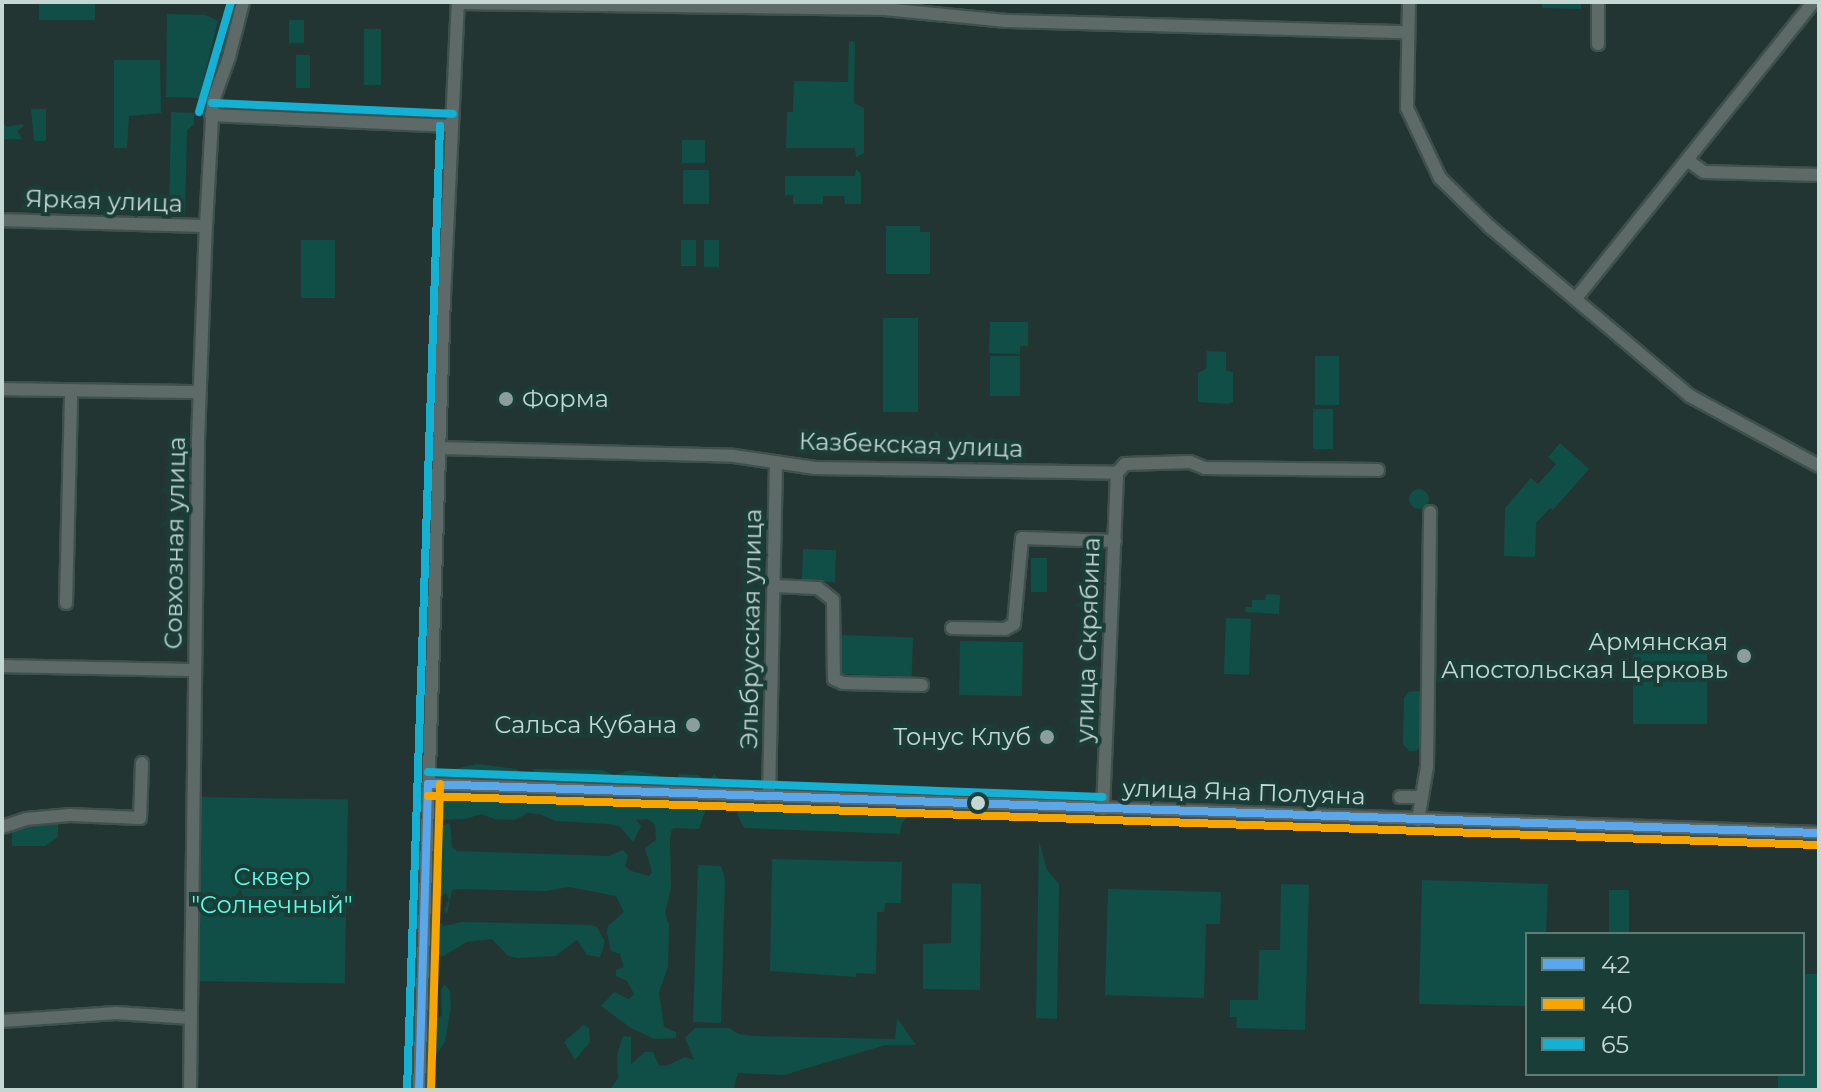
<!DOCTYPE html>
<html>
<head>
<meta charset="utf-8">
<style>
	body { margin:0 }
	#map { position:relative; width:1821px; height:1092px; overflow:hidden; background:#223532; font-family:Montserrat,sans-serif }
	div>[style] { position:absolute }
	.green>* { inset:0; background:#104f47; transform-origin:0 0 }
	.round { border-radius:50% }
	.roads { filter:drop-shadow(2px 0 #3f504d) drop-shadow(-2px 0 #3f504d) drop-shadow(0 2px #3f504d) drop-shadow(0 -2px #3f504d) }
	.street>* { height:12px; margin:-6px; padding:0 6px; transform-origin:6px; border-radius:6px; background:#5d6a68 }
	.bus-1>* { height:8px; margin:-4px; padding:0 4px; transform-origin:4px; border-radius:4px; background:#5aa8eb }
	.bus-2>* { height:8px; margin:-4px; padding:0 4px; transform-origin:4px; border-radius:4px; background:#f7a600 }
	.bus-3>* { height:8px; margin:-4px; padding:0 4px; transform-origin:4px; border-radius:4px; background:#13b2d5 }
	.dots>* { width:22px; height:22px; translate:-50% -50%; box-sizing:border-box; border:4px solid #1a3d37; border-radius:50% }
	span { translate:-50% -50%; white-space:nowrap; text-align:center; line-height:1.15; -webkit-text-stroke:8px #1a3d37; paint-order:stroke }
	.street-label { font-size:24px; color:#c4d7d3 }
	.poi-label { font-size:24px; color:#c4d7d3 }
	.left { translate:0 -50%; text-align:left }
	.right { translate:-100% -50%; text-align:right }
	.park-label { font-size:24px; color:#59fbe5 }
	.frame { position:absolute; inset:0; border:4px solid #c4d7d3; pointer-events:none }
	.legend { position:absolute; left:1525px; top:932px; width:280px; height:144px; box-sizing:border-box; background:#1a3d37; border:2px solid #5e7b75; margin:0; padding:10px 14px; list-style:none; font-size:24px; color:#c4d7d3 }
	.legend li { display:flex; align-items:center; gap:16px; height:40px }
	.legend b { width:40px; border:2px solid #5e7b75 }
</style>
</head>
<body>
<div id="map">
	<div class="green">
		<i style="left:39px;top:2px;width:56px;height:18px"></i>
		<i style="clip-path:polygon(1542px 2px,1581px 2px,1581px 9px,1542px 8px)"></i>
		<i style="clip-path:polygon(167px 14px,206px 15px,218px 21px,199px 98px,166px 97px)"></i>
		<i style="left:289px;top:20px;width:15px;height:23px"></i>
		<i style="left:364px;top:29px;width:17px;height:56px"></i>
		<i style="clip-path:polygon(849px 41px,855px 42px,854px 103px,864px 108px,864px 153px,856px 157px,855px 148px,786px 148px,787px 112px,793px 112px,794px 81px,848px 82px)"></i>
		<i style="left:296px;top:55px;width:14px;height:33px"></i>
		<i style="clip-path:polygon(114px 60px,160px 60px,161px 113px,129px 116px,127px 148px,114px 148px)"></i>
		<i style="clip-path:polygon(31px 109px,46px 109px,46px 141px,34px 141px)"></i>
		<i style="clip-path:polygon(171px 112px,194px 113px,194px 124px,187px 130px,185px 215px,169px 215px)"></i>
		<i style="clip-path:polygon(2px 122px,7px 127px,22px 124px,24px 126px,17px 131px,22px 139px,2px 139px)"></i>
		<i style="left:682px;top:140px;width:23px;height:23px"></i>
		<i style="clip-path:polygon(856px 169px,861px 174px,861px 204px,845px 204px,844px 196px,823px 196px,823px 204px,793px 204px,793px 195px,785px 195px,785px 176px,855px 176px)"></i>
		<i style="left:683px;top:170px;width:26px;height:34px"></i>
		<i style="clip-path:polygon(886px 226px,920px 226px,920px 232px,930px 232px,930px 274px,886px 274px)"></i>
		<i style="left:301px;top:240px;width:34px;height:58px"></i>
		<i style="left:681px;top:240px;width:15px;height:26px"></i>
		<i style="left:704px;top:240px;width:15px;height:27px"></i>
		<i style="left:883px;top:318px;width:35px;height:94px"></i>
		<i style="clip-path:polygon(990px 322px,1028px 322px,1028px 346px,1020px 346px,1020px 354px,989px 353px)"></i>
		<i style="clip-path:polygon(1207px 351px,1226px 352px,1226px 370px,1233px 372px,1233px 402px,1228px 404px,1198px 402px,1198px 373px,1206px 369px)"></i>
		<i style="left:990px;top:356px;width:30px;height:40px"></i>
		<i style="left:1315px;top:356px;width:24px;height:49px"></i>
		<i style="left:1313px;top:409px;width:20px;height:40px"></i>
		<i style="clip-path:polygon(1560px 443px,1589px 469px,1553px 510px,1550px 508px,1536px 523px,1535px 557px,1504px 556px,1505px 508px,1531px 478px,1538px 484px,1556px 464px,1548px 457px)"></i>
		<i class="round" style="left:1409px;top:489px;width:20px;height:20px"></i>
		<i style="left:803px;top:549px;width:33px;height:32px;rotate:2deg"></i>
		<i style="left:1031px;top:558px;width:16px;height:34px"></i>
		<i style="clip-path:polygon(1266px 594px,1280px 595px,1279px 614px,1245px 612px,1246px 607px,1252px 607px,1252px 600px,1265px 600px)"></i>
		<i style="left:1226px;top:618px;width:25px;height:56px;rotate:2deg"></i>
		<i style="left:840px;top:635px;width:73px;height:39px;rotate:2deg"></i>
		<i style="left:960px;top:641px;width:63px;height:54px;rotate:1deg"></i>
		<i style="left:1633px;top:653px;width:74px;height:71px"></i>
		<i style="clip-path:polygon(1419px 691px,1422px 697px,1422px 745px,1416px 751px,1409px 751px,1403px 744px,1404px 698px,1408px 692px)"></i>
		<i style="clip-path:polygon(477px 764px,517px 769px,522px 780px,507px 788px,511px 800px,519px 800px,525px 786px,536px 785px,533px 769px,602px 770px,614px 775px,631px 770px,657px 775px,662px 779px,664px 793px,654px 795px,655px 806px,665px 805px,684px 787px,677px 783px,679px 774px,698px 775px,709px 781px,714px 774px,722px 782px,703px 797px,701px 806px,706px 809px,699px 829px,676px 828px,672px 829px,670px 838px,671px 888px,665px 914px,669px 925px,668px 967px,659px 992px,664px 1027px,676px 1032px,676px 1038px,654px 1039px,631px 1028px,601px 1006px,614px 992px,629px 999px,634px 994px,627px 981px,616px 976px,616px 970px,624px 967px,620px 954px,611px 951px,607px 933px,608px 926px,624px 912px,616px 896px,569px 887px,546px 891px,458px 889px,452px 890px,447px 914px,444px 910px,449px 900px,446px 893px,430px 904px,433px 829px,450px 823px,452px 847px,457px 851px,609px 856px,623px 850px,628px 856px,625px 866px,631px 871px,649px 876px,652px 872px,645px 848px,656px 840px,655px 825px,648px 819px,636px 820px,641px 826px,633px 842px,620px 827px,610px 824px,556px 821px,539px 814px,528px 813px,514px 820px,495px 819px,481px 814px,465px 819px,436px 820px,447px 797px,466px 788px,442px 772px)"></i>
		<i style="left:199px;top:797px;width:149px;height:184px;rotate:1deg"></i>
		<i style="clip-path:polygon(749px 806px,782px 810px,911px 813px,902px 823px,900px 834px,744px 828px,738px 816px,738px 807px)"></i>
		<i style="clip-path:polygon(58px 822px,58px 837px,45px 846px,12px 846px,12px 829px,25px 823px)"></i>
		<i style="clip-path:polygon(1039px 841px,1047px 870px,1059px 884px,1057px 1019px,1036px 1018px)"></i>
		<i style="clip-path:polygon(772px 859px,902px 862px,901px 903px,885px 903px,884px 912px,877px 912px,876px 974px,856px 973px,856px 977px,770px 971px)"></i>
		<i style="clip-path:polygon(698px 865px,721px 866px,725px 879px,721px 1023px,693px 1022px)"></i>
		<i style="clip-path:polygon(1422px 880px,1548px 884px,1546px 934px,1527px 934px,1527px 1006px,1419px 1004px)"></i>
		<i style="clip-path:polygon(952px 883px,981px 884px,980px 990px,923px 989px,923px 944px,951px 943px)"></i>
		<i style="clip-path:polygon(1281px 884px,1309px 885px,1305px 1030px,1236px 1028px,1237px 1017px,1230px 1017px,1230px 1000px,1258px 1000px,1259px 950px,1280px 950px)"></i>
		<i style="clip-path:polygon(1108px 889px,1221px 892px,1220px 924px,1206px 924px,1204px 998px,1105px 995px)"></i>
		<i style="left:1609px;top:890px;width:20px;height:44px"></i>
		<i style="clip-path:polygon(432px 916px,444px 926px,462px 922px,591px 925px,597px 927px,605px 942px,600px 957px,587px 955px,577px 940px,555px 956px,518px 958px,508px 956px,492px 939px,467px 942px,443px 956px,427px 953px,427px 927px)"></i>
		<i style="clip-path:polygon(1803px 974px,1819px 974px,1819px 1090px,1778px 1090px,1778px 1074px,1803px 1074px)"></i>
		<i style="clip-path:polygon(445px 984px,450px 991px,451px 1007px,445px 1042px,432px 1060px,435px 1076px,432px 1090px,422px 1090px,424px 1022px,442px 1016px,441px 990px)"></i>
		<i style="clip-path:polygon(897px 1018px,916px 1045px,885px 1045px,784px 1075px,738px 1073px,733px 1090px,610px 1090px,618px 1078px,617px 1054px,623px 1036px,631px 1037px,631px 1064px,645px 1052px,653px 1052px,659px 1065px,666px 1066px,685px 1057px,694px 1060px,685px 1038px,695px 1028px,729px 1028px,739px 1034px,754px 1036px,895px 1039px)"></i>
		<i style="clip-path:polygon(583px 1025px,589px 1028px,590px 1042px,575px 1060px,564px 1042px)"></i>
	</div>
	<div class="roads">
		<div class="street">
			<i style="left:1409px;top:2px;width:106px;rotate:91.1deg"></i>
			<i style="left:1407px;top:108px;width:77px;rotate:64.8deg"></i>
			<i style="left:1440px;top:178px;width:70px;rotate:44.4deg"></i>
			<i style="left:1490px;top:227px;width:262px;rotate:40.2deg"></i>
			<i style="left:1690px;top:396px;width:147px;rotate:28.5deg"></i>
			<i style="left:1598px;top:44px;width:42px;rotate:-90deg"></i>
			<i style="left:211px;top:115px;width:241px;rotate:2.6deg"></i>
			<i style="left:1687px;top:160px;width:21px;rotate:35deg"></i>
			<i style="left:1704px;top:172px;width:115px;rotate:1.5deg"></i>
			<i style="left:2px;top:220px;width:204px;rotate:1.7deg"></i>
			<i style="left:1577px;top:297px;width:378px;rotate:-51.3deg"></i>
			<i style="left:2px;top:389px;width:197px;rotate:0.9deg"></i>
			<i style="left:438px;top:448px;width:296px;rotate:1.5deg"></i>
			<i style="left:734px;top:456px;width:82px;rotate:8.4deg"></i>
			<i style="left:815px;top:468px;width:302px;rotate:0.9deg"></i>
			<i style="left:1117px;top:473px;width:12px;rotate:-48deg"></i>
			<i style="left:1125px;top:464px;width:65px;rotate:-1.8deg"></i>
			<i style="left:1190px;top:462px;width:16px;rotate:22deg"></i>
			<i style="left:1205px;top:468px;width:173px;rotate:0.7deg"></i>
			<i style="left:774px;top:586px;width:44px;rotate:2.6deg"></i>
			<i style="left:818px;top:588px;width:19px;rotate:39deg"></i>
			<i style="left:833px;top:600px;width:79px;rotate:89.3deg"></i>
			<i style="left:834px;top:679px;width:10px;rotate:24deg"></i>
			<i style="left:843px;top:683px;width:79px;rotate:1.5deg"></i>
			<i style="left:66px;top:603px;width:212px;rotate:-88.6deg"></i>
			<i style="left:952px;top:628px;width:53px;rotate:1.1deg"></i>
			<i style="left:1005px;top:629px;width:10px;rotate:-29deg"></i>
			<i style="left:1014px;top:624px;width:86px;rotate:-84.7deg"></i>
			<i style="left:1022px;top:538px;width:93px;rotate:1.8deg"></i>
			<i style="left:2px;top:666px;width:193px;rotate:1.2deg"></i>
			<i style="left:428px;top:784px;width:1392px;rotate:2.02deg"></i>
			<i style="left:769px;top:797px;width:335px;rotate:-88.8deg"></i>
			<i style="left:1400px;top:797px;width:21px"></i>
			<i style="left:1103px;top:809px;width:336px;rotate:-87.6deg"></i>
			<i style="left:1418px;top:820px;width:54px;rotate:-80.4deg"></i>
			<i style="left:1427px;top:767px;width:255px;rotate:-89.3deg"></i>
			<i style="left:2px;top:827px;width:25px;rotate:-18deg"></i>
			<i style="left:26px;top:819px;width:44px;rotate:-5.2deg"></i>
			<i style="left:70px;top:815px;width:70px;rotate:2.5deg"></i>
			<i style="left:140px;top:818px;width:55px;rotate:-87.9deg"></i>
			<i style="left:2px;top:1021px;width:114px;rotate:-4deg"></i>
			<i style="left:116px;top:1013px;width:75px;rotate:3.8deg"></i>
			<i style="left:190px;top:1090px;width:650px;rotate:-89.29deg"></i>
			<i style="left:198px;top:440px;width:214px;rotate:-87.9deg"></i>
			<i style="left:206px;top:226px;width:125px;rotate:-86.8deg"></i>
			<i style="left:213px;top:101px;width:47px;rotate:-70deg"></i>
			<i style="left:229px;top:57px;width:57px;rotate:-75.7deg"></i>
			<i style="left:419px;top:1090px;width:794px;rotate:-88.2deg"></i>
			<i style="left:444px;top:296px;width:293px;rotate:-87.3deg"></i>
			<i style="left:458px;top:3px;width:426px;rotate:0.8deg"></i>
			<i style="left:884px;top:9px;width:123px;rotate:5.6deg"></i>
			<i style="left:1006px;top:21px;width:402px;rotate:1.6deg"></i>
		</div>
	</div>
	<div class="bus-1">
		<i style="left:428px;top:784px;width:1392px;rotate:2.02deg"></i>
		<i style="left:419px;top:1090px;width:306px;rotate:-88.3deg"></i>
	</div>
	<div class="bus-2">
		<i style="left:428px;top:796px;width:1392px;rotate:2.02deg"></i>
		<i style="left:431px;top:1090px;width:306px;rotate:-88.3deg"></i>
	</div>
	<div class="bus-3">
		<i style="left:212px;top:103px;width:241px;rotate:2.6deg"></i>
		<i style="left:199px;top:112px;width:115px;rotate:-73.8deg"></i>
		<i style="left:428px;top:772px;width:675px;rotate:2.12deg"></i>
		<i style="left:407px;top:1090px;width:965px;rotate:-88.04deg"></i>
	</div>
	<div class="dots">
		<i style="left:506px;top:399px;background:#8b9e9b"></i>
		<i style="left:1744px;top:656px;background:#8b9e9b"></i>
		<i style="left:693px;top:725px;background:#8b9e9b"></i>
		<i style="left:1047px;top:737px;background:#8b9e9b"></i>
		<i style="left:978px;top:803px;background:#c4d7d3"></i>
	</div>
	<div class="street-label">
		<span style="left:104px;top:201px;rotate:2deg">Яркая улица</span>
		<span style="left:911px;top:445px;rotate:2deg">Казбекская улица</span>
		<span style="left:175px;top:543px;rotate:-89deg">Совхозная улица</span>
		<span style="left:751px;top:629px;rotate:-89deg">Эльбрусская улица</span>
		<span style="left:1088px;top:640px;rotate:-88deg">улица Скрябина</span>
		<span style="left:1244px;top:792px;rotate:2deg">улица Яна Полуяна</span>
	</div>
	<div class="poi-label">
		<span class="left" style="left:522px;top:399px">Форма</span>
		<span class="right" style="left:1728px;top:656px">Армянская<br>Апостольская Церковь</span>
		<span class="right" style="left:677px;top:725px">Сальса Кубана</span>
		<span class="right" style="left:1031px;top:737px">Тонус Клуб</span>
	</div>
	<div class="park-label">
		<span style="left:272px;top:891px">Сквер<br>"Солнечный"</span>
	</div>
	<div class="frame"></div>
	<ul class="legend">
	<li><b style="height:10px;background:#5aa8eb"></b>42</li>
	<li><b style="height:10px;background:#f7a600"></b>40</li>
	<li><b style="height:10px;background:#13b2d5"></b>65</li>
	</ul>
</div>
</body>
</html>
